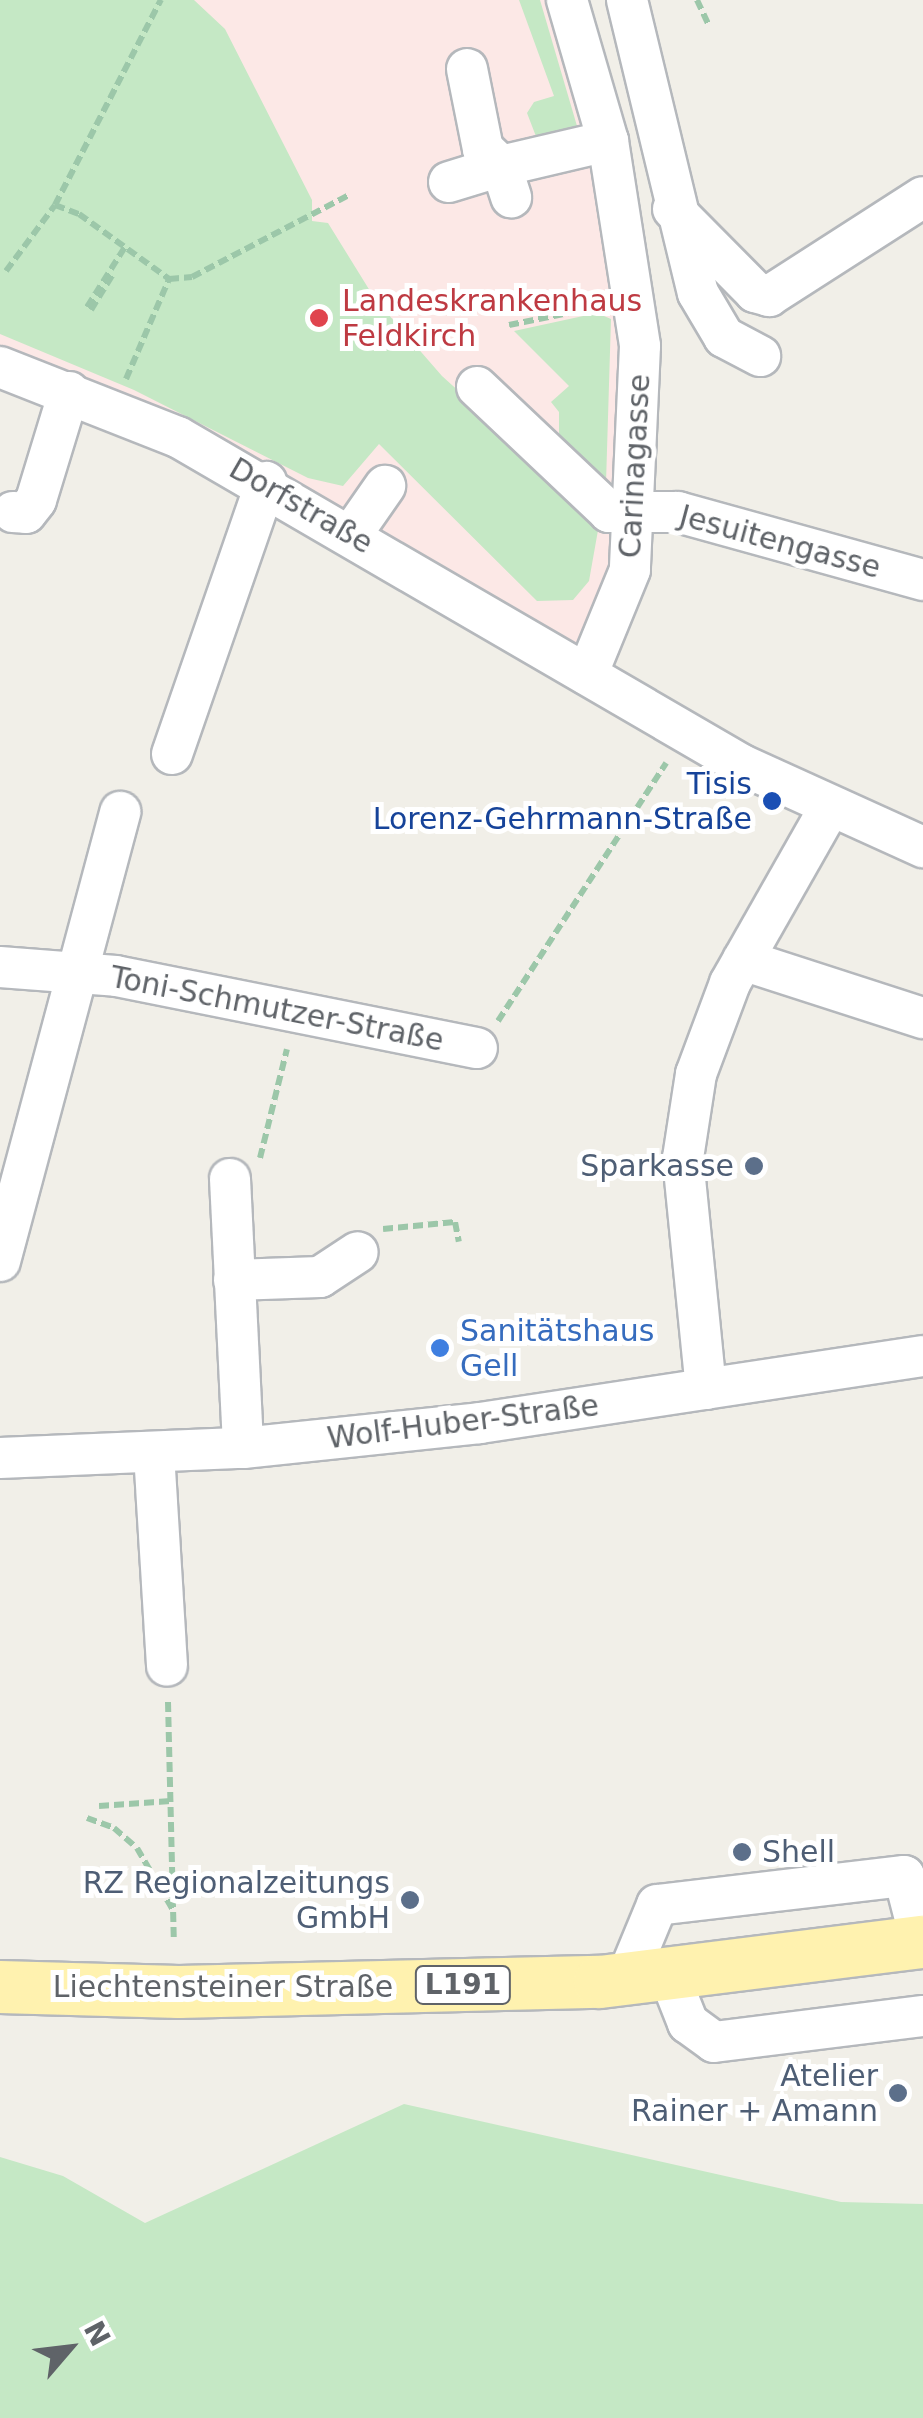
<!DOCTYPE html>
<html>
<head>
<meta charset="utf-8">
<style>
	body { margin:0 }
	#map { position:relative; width:923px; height:2418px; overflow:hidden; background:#f1efe8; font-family:"DejaVu Sans",sans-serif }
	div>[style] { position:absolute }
	.medical>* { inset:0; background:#fce8e6 }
	.green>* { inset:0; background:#c5e8c5 }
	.path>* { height:6px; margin-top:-3px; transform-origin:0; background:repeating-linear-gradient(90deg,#9cc7a9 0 10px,transparent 0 15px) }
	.roads { filter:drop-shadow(2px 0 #b5b8bc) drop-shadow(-2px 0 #b5b8bc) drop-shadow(0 2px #b5b8bc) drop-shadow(0 -2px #b5b8bc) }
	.minor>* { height:40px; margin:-20px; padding:0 20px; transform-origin:20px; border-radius:20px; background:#fff }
	.major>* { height:52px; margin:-26px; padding:0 26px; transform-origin:26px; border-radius:26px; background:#fff2af }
	.dots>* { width:28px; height:28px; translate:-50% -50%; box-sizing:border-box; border:5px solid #fff; border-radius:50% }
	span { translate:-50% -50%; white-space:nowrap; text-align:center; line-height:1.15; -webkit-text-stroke:10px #fff; paint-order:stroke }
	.shield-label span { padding:2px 8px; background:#fff; border:2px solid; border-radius:8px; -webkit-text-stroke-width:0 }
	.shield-label { font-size:28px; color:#5f6368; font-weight:700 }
	.health-label { font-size:30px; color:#be3a42 }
	.left { translate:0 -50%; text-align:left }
	.street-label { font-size:30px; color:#5f6368 }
	.transit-label { font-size:30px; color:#164399 }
	.right { translate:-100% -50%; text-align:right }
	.service-label { font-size:30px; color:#4e5e75 }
	.shop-label { font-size:30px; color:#366cbe }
	.north { position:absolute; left:20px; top:2298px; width:100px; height:100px; -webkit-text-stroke:8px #fff; paint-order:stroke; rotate:62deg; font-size:28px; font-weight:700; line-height:40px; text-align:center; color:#5f6368 }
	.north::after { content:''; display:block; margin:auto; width:35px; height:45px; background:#5f6368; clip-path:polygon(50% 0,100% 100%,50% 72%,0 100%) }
</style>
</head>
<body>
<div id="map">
	<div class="medical">
		<i style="clip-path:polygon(0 0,568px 0,617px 179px,637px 512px,587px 672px,0 365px)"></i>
	</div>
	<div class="green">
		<i style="clip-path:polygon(0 0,194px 0,225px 29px,312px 200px,312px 221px,328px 223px,375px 299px,442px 376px,600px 519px,589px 581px,573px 600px,537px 601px,379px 444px,343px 486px,308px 478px,134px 390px,0 334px)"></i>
		<i style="clip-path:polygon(519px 0,540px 0,577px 126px,537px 139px,527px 113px,534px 102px,554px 96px)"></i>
		<i style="clip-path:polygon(597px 313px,611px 319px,606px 483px,559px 449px,559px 412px,551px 402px,569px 386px,514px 331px)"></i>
		<i style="clip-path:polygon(404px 2104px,841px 2202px,923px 2204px,923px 2418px,0 2418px,0 2157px,63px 2176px,145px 2223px)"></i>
	</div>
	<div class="path">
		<i style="left:697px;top:0;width:29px;rotate:65deg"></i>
		<i style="left:55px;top:205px;width:26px;rotate:21deg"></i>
		<i style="left:79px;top:214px;width:111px;rotate:35.8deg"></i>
		<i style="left:169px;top:279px;width:23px;rotate:-5deg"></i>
		<i style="left:192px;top:277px;width:179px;rotate:-27.6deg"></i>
		<i style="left:6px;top:271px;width:82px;rotate:-53.4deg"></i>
		<i style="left:55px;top:205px;width:231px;rotate:-62.7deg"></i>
		<i style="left:87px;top:307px;width:71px;rotate:-57.7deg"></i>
		<i style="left:91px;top:310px;width:42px;rotate:-58.6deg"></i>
		<i style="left:509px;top:325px;width:91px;rotate:-11.4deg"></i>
		<i style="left:126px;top:379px;width:109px;rotate:-66.7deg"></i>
		<i style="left:498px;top:1021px;width:308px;rotate:-56.9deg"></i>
		<i style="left:260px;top:1158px;width:112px;rotate:-76.1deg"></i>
		<i style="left:383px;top:1229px;width:72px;rotate:-5.6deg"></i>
		<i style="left:455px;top:1222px;width:20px;rotate:79deg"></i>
		<i style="left:168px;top:1702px;width:239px;rotate:88.6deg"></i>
		<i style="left:99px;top:1806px;width:72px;rotate:-4deg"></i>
		<i style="left:87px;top:1818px;width:29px;rotate:20deg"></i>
		<i style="left:114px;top:1828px;width:30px;rotate:41deg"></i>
		<i style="left:137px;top:1848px;width:72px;rotate:59.9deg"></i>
	</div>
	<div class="roads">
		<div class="minor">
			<i style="left:567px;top:0;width:147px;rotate:73.8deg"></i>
			<i style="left:608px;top:141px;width:207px;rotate:81.1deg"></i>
			<i style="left:640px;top:346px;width:224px;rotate:92.6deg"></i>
			<i style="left:630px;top:570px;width:113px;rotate:112.3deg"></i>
			<i style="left:627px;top:0;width:301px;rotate:76.4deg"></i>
			<i style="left:698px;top:293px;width:51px;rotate:59.4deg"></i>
			<i style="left:724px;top:337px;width:41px;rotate:27.8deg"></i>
			<i style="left:467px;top:69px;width:82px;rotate:78.7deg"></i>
			<i style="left:483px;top:149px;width:25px;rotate:43deg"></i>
			<i style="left:501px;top:166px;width:110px;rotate:-13.2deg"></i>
			<i style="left:449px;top:182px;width:54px;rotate:-17.1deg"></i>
			<i style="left:501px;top:166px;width:33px;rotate:72deg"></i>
			<i style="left:673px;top:209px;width:117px;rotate:45.3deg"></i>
			<i style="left:755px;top:292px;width:15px;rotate:16deg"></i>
			<i style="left:769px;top:296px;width:183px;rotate:-32.7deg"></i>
			<i style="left:0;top:367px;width:191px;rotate:21.5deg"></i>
			<i style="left:178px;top:437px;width:652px;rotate:30.18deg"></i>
			<i style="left:742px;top:765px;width:199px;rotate:24.4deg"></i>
			<i style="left:477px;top:387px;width:182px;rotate:43.4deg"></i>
			<i style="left:609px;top:512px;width:69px"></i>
			<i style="left:678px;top:512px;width:254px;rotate:15.5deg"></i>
			<i style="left:13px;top:512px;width:13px;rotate:4deg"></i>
			<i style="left:26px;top:513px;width:16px;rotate:-52deg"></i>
			<i style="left:36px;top:500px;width:113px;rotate:-73deg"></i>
			<i style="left:351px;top:535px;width:60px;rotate:-55.2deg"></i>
			<i style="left:172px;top:754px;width:288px;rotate:-70.9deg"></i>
			<i style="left:743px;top:960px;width:189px;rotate:17.9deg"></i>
			<i style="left:0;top:967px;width:116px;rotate:4.4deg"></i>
			<i style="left:116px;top:976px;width:368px;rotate:11.3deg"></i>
			<i style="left:230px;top:1179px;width:269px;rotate:87.2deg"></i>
			<i style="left:0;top:1261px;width:465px;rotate:-75deg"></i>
			<i style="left:234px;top:1280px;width:86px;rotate:-2deg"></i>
			<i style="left:320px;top:1277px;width:45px;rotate:-33.3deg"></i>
			<i style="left:706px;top:1389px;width:232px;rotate:-95.7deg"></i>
			<i style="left:683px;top:1158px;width:85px;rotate:-81.2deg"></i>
			<i style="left:696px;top:1074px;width:97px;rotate:-69.5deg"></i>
			<i style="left:730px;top:983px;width:202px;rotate:-60.4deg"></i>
			<i style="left:154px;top:1453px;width:213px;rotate:86.5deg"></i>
			<i style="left:0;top:1458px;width:243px;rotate:-2.4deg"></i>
			<i style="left:243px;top:1448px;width:238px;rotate:-6deg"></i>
			<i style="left:480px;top:1423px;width:448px;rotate:-8.6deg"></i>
			<i style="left:669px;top:1975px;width:52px;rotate:68.4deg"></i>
			<i style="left:688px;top:2023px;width:32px;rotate:36deg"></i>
			<i style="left:714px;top:2042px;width:211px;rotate:-7.1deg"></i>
			<i style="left:626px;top:1980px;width:81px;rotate:-67.5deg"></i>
			<i style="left:657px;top:1905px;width:249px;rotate:-6.7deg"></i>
			<i style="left:904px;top:1876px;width:68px;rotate:75.6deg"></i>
		</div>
		<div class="major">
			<i style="left:0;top:1987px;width:179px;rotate:1.6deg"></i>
			<i style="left:179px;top:1992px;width:421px;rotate:-1.4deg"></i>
			<i style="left:600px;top:1982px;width:325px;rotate:-7.1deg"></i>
		</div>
	</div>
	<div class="dots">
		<i style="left:319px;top:318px;background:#e0444e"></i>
		<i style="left:772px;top:801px;background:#1a4fb4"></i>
		<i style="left:754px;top:1166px;background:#5c6f8a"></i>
		<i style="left:440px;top:1348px;background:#3f7fe0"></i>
		<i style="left:742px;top:1852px;background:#5c6f8a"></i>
		<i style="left:410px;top:1900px;background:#5c6f8a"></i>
		<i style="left:898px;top:2093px;background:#5c6f8a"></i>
	</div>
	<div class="shield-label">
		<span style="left:463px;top:1985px">L191</span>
	</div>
	<div class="health-label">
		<span class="left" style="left:342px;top:318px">Landeskrankenhaus<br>Feldkirch</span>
	</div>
	<div class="street-label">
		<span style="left:635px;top:466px;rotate:-87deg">Carinagasse</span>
		<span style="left:301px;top:506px;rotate:30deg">Dorfstraße</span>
		<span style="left:780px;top:542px;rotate:15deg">Jesuitengasse</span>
		<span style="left:277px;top:1009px;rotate:11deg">Toni-Schmutzer-Straße</span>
		<span style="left:463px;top:1422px;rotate:-7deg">Wolf-Huber-Straße</span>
		<span style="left:223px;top:1987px">Liechtensteiner Straße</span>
	</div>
	<div class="transit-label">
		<span class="right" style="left:752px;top:801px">Tisis<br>Lorenz-Gehrmann-Straße</span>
	</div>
	<div class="service-label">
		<span class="right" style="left:734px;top:1166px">Sparkasse</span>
		<span class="left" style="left:762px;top:1852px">Shell</span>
		<span class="right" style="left:390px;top:1900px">RZ Regionalzeitungs<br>GmbH</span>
		<span class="right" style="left:878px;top:2093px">Atelier<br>Rainer + Amann</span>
	</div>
	<div class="shop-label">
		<span class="left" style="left:460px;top:1348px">Sanitätshaus<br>Gell</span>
	</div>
	<div class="north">N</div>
</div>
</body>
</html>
